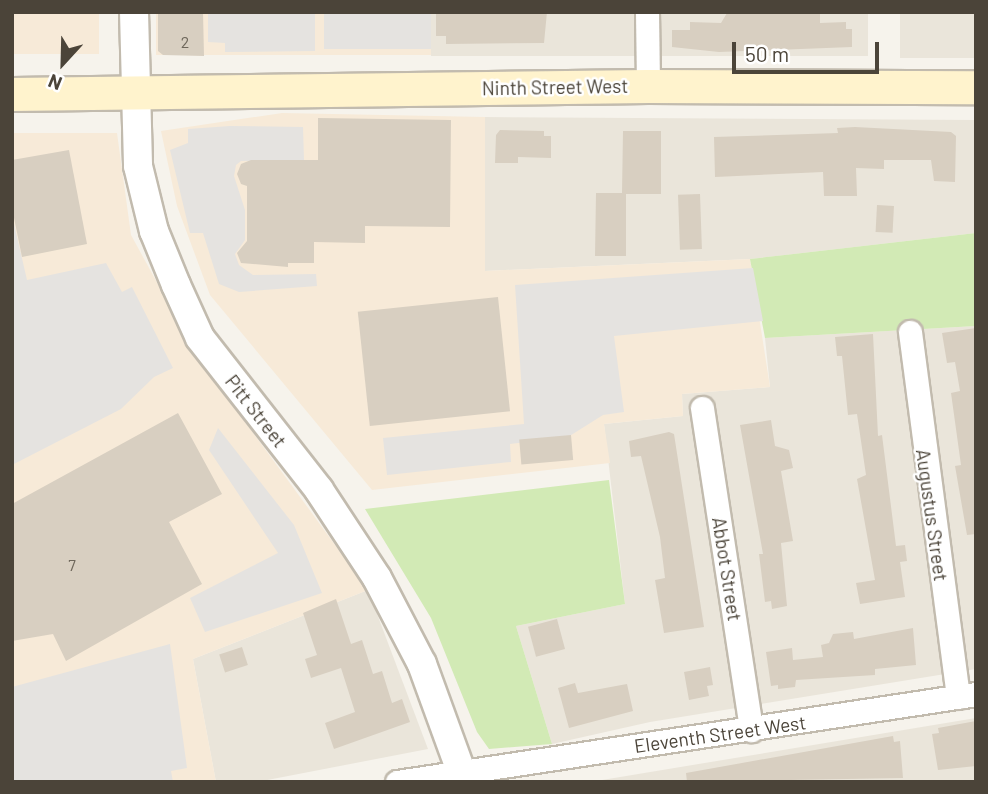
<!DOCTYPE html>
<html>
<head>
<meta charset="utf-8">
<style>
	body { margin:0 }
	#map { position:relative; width:988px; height:794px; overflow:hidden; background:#f6f3ec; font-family:Barlow,sans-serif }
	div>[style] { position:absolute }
	.residential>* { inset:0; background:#eae5da; transform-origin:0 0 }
	.commercial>* { inset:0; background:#f7ead8; transform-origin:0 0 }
	.green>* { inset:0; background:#d2eab5 }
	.parking>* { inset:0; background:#e5e3e0; transform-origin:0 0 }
	.building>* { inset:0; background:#d8cfc1; transform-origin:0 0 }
	.roads { filter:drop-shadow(2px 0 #c2bbae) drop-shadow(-2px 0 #c2bbae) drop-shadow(0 2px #c2bbae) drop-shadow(0 -2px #c2bbae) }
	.minor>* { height:23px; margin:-11.5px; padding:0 11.5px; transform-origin:11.5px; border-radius:11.5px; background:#fff }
	.tertiary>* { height:28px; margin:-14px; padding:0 14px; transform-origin:14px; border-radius:14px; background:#fff }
	.secondary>* { height:33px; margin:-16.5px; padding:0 16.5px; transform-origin:16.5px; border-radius:16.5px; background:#fff3cd }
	span { translate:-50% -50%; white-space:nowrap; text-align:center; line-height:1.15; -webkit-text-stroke:5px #fff; paint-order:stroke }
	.number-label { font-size:16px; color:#6e675b }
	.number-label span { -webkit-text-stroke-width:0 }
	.street-label { font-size:19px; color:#4b4439 }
	.frame { position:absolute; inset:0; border:14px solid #4b4439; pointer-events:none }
	.north { position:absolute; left:28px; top:28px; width:70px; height:70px; -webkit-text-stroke:5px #fff; paint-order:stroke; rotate:202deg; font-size:19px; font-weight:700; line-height:28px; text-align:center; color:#4b4439 }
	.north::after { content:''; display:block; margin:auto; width:24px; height:32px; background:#4b4439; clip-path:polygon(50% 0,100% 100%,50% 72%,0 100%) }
	.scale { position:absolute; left:732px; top:42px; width:147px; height:32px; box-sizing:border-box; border:4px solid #4b4439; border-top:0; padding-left:9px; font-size:21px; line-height:24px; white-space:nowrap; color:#4b4439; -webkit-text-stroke:5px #fff; paint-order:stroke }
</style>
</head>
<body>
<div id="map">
	<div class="residential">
		<i style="left:431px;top:12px;width:437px;height:44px"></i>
		<i style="left:900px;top:12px;width:76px;height:46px"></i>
		<i style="clip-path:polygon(485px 117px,976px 120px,976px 233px,750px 259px,485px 271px)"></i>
		<i style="clip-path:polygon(976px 326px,976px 669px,650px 722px,552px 744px,516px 626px,625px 604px,604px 424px,683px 416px,682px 394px,770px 387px,765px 338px)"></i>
		<i style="clip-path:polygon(368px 590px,428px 749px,257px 782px,216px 782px,193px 659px)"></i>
		<i style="clip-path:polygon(976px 718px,976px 782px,590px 782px)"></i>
	</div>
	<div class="commercial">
		<i style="left:12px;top:12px;width:87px;height:42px"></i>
		<i style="left:156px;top:12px;width:275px;height:43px"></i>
		<i style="clip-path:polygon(282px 113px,485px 117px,485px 271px,750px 259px,770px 387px,682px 394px,683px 416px,604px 424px,610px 463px,372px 490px,210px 295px,177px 206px,161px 131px)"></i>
		<i style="clip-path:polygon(12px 133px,117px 133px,131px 235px,177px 319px,219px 386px,368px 590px,193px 659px,216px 782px,12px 782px)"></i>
	</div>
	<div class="green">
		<i style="clip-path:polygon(976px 233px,976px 326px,765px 338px,750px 259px)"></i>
		<i style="clip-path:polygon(609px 480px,625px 604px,516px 626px,552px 744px,489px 749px,477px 732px,431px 618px,365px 509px)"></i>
	</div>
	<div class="parking">
		<i style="clip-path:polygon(208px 12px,315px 12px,315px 51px,225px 52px,225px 43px,208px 42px)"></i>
		<i style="left:324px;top:12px;width:107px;height:37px"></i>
		<i style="clip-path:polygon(230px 126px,303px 127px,304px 160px,241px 161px,236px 165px,234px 176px,245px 210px,245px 240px,235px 254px,239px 265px,253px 275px,316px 274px,317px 286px,239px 292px,219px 284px,203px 233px,190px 233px,170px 150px,188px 143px,188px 129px)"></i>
		<i style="clip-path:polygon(12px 215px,27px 280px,106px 263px,122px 292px,132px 287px,173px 368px,154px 377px,121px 409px,12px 465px)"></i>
		<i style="clip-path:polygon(753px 268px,763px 321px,614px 336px,624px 412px,603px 415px,568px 437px,510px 444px,511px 462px,387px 475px,383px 438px,524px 424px,515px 285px)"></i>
		<i style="clip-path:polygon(218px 428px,294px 525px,322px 593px,205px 632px,190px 598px,278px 553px,209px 450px)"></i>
		<i style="clip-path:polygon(170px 644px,187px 768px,171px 771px,173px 782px,12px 782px,12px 687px)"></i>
	</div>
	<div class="building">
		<i style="clip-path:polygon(158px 12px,203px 12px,204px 56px,163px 55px,158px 51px)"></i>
		<i style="clip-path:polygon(547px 12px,544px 43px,446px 44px,446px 36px,436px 36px,436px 13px)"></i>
		<i style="clip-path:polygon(771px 12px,820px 12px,820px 23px,846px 22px,846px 29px,852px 29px,852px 47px,719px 52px,672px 47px,672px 30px,690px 30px,690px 22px,721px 23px,727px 13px)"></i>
		<i style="clip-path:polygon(318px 118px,451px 120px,450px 227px,365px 226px,365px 243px,314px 242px,314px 263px,288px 263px,288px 267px,241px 263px,237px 253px,247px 241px,247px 186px,241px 184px,237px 174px,241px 164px,251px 160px,318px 160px)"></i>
		<i style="clip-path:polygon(855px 127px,951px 132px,956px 136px,955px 182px,934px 181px,931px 160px,884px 160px,884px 169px,856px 168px,857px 196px,824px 196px,823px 172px,715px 177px,714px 137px,838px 133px,837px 128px)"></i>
		<i style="clip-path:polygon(500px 130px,544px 131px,544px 136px,551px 136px,551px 158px,518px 157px,518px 163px,495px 163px,496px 135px)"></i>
		<i style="clip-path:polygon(623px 131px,661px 131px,661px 194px,626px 194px,626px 256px,595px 256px,596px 193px,622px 193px)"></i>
		<i style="clip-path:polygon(69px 150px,87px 244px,22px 257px,12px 208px,12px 160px)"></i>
		<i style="left:700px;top:194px;width:55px;height:22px;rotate:88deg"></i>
		<i style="left:877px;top:205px;width:17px;height:27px;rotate:3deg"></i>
		<i style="left:498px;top:297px;width:115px;height:141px;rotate:84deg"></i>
		<i style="clip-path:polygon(976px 328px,976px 534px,967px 535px,955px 466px,961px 465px,951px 393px,960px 391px,955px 362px,947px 363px,942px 333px)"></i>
		<i style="clip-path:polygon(873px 334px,878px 436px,882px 435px,896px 546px,905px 545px,907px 561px,900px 562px,905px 597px,860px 604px,856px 583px,875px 580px,857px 479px,866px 475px,857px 414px,848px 415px,842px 356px,837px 356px,835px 337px)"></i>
		<i style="clip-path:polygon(178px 413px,222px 494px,169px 522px,202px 584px,66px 661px,53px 634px,12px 641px,12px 504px)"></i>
		<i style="clip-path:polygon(771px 420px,775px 446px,789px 450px,793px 468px,781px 471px,793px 541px,781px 543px,787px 606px,772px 609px,771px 601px,765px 602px,759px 554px,763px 554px,740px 425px)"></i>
		<i style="clip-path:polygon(669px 432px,674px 434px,704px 627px,664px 633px,655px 580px,665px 578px,660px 537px,641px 456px,631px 457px,629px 441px)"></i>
		<i style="left:571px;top:435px;width:25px;height:52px;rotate:85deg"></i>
		<i style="clip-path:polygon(336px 599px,351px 644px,362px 640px,373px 674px,382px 671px,392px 703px,402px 699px,410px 722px,334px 749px,325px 723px,355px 712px,341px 668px,311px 678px,305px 659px,317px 655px,303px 613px)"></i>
		<i style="left:557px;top:619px;width:31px;height:30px;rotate:75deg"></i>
		<i style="clip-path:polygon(913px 628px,916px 665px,875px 669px,875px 675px,796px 680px,795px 687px,778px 689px,778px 685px,771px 686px,766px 652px,792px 648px,793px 660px,823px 657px,821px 645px,829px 643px,833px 634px,853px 632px,854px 639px)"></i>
		<i style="left:242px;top:647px;width:19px;height:24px;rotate:72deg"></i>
		<i style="clip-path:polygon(710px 667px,713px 685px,707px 686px,709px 696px,689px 700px,684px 672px)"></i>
		<i style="clip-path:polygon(575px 683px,578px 693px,627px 684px,633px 711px,569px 728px,558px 688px)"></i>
		<i style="clip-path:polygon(976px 721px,976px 766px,938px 770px,932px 734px,939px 733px,938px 728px)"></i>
		<i style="clip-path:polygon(893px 736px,894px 742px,900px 741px,903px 778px,687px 782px,686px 773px)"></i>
	</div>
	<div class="roads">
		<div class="minor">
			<i style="left:647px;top:12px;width:74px;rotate:89.2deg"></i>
			<i style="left:910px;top:332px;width:368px;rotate:82.5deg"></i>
			<i style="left:702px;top:408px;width:326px;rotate:81.3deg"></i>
			<i style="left:397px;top:782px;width:586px;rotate:-8.64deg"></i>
		</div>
		<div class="tertiary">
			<i style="left:134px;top:12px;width:154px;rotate:88.5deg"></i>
			<i style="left:138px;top:166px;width:67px;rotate:76.2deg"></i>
			<i style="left:154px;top:231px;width:58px;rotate:67.8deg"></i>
			<i style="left:176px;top:285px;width:58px;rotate:65.6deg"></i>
			<i style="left:200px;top:338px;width:193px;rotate:51.9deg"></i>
			<i style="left:319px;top:490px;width:105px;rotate:56.6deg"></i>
			<i style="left:377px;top:578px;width:97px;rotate:62.4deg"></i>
			<i style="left:422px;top:664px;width:126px;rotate:70deg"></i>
		</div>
		<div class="secondary">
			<i style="left:12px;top:94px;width:636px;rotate:-0.72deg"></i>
			<i style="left:648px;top:86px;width:328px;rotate:0.2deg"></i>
		</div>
	</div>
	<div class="number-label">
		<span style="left:185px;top:42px">2</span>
		<span style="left:72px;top:565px">7</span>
	</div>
	<div class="street-label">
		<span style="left:555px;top:87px;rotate:-1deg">Ninth Street West</span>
		<span style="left:256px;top:411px;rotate:52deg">Pitt Street</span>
		<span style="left:932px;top:515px;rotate:82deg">Augustus Street</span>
		<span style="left:727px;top:569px;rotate:81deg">Abbot Street</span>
		<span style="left:720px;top:734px;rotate:-8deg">Eleventh Street West</span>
	</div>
	<div class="frame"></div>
	<div class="north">N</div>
	<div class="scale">50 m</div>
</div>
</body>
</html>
